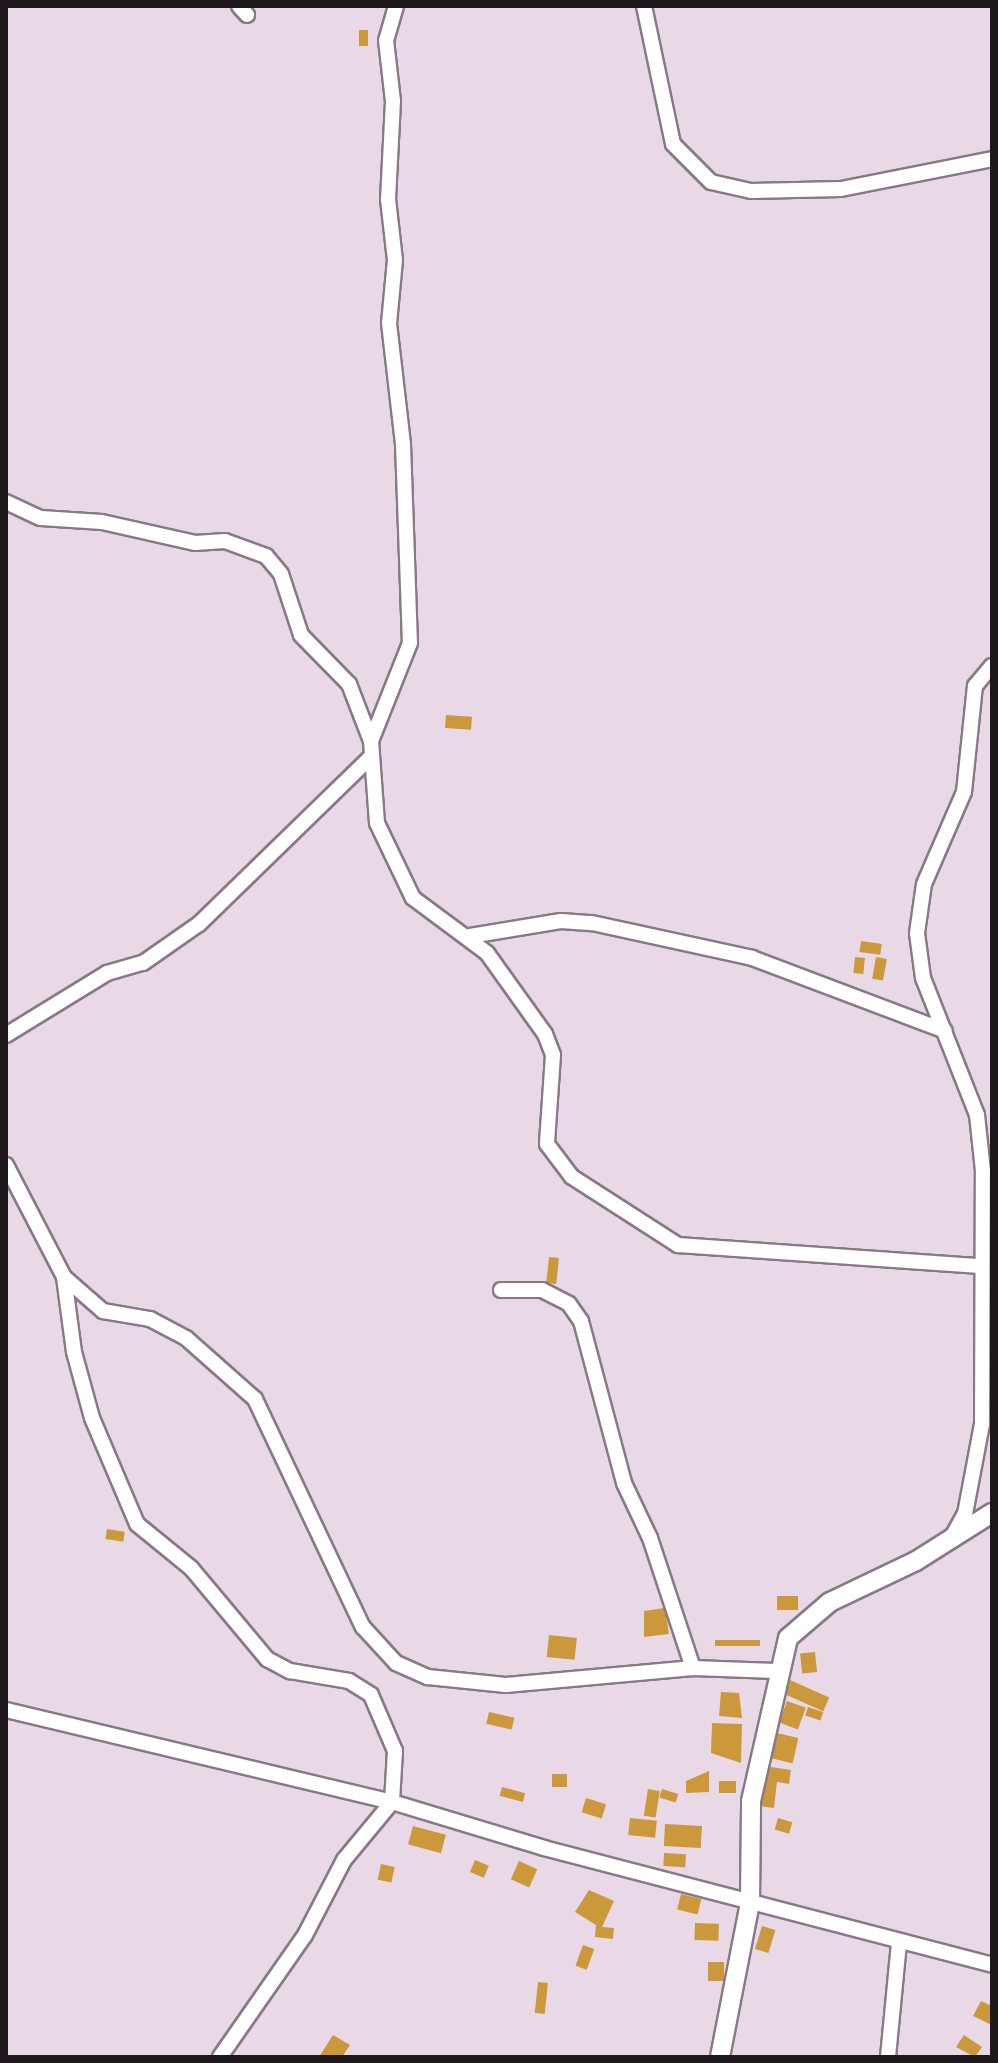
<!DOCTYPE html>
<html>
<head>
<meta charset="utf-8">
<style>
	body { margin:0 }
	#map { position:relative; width:998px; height:2063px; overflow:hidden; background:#e9d9e7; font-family:Rubik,sans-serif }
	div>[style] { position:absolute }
	.building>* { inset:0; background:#cb983c; transform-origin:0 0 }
	.roads { filter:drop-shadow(2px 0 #887986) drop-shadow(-2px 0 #887986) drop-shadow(0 2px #887986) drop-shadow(0 -2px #887986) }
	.minor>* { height:14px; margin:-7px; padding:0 7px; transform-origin:7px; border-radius:7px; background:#fff }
	.tertiary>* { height:18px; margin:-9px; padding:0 9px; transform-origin:9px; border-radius:9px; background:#fff }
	span { translate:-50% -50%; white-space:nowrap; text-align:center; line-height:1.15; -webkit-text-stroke:8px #fff; paint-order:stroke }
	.frame { position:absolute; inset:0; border:8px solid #1d171c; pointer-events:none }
</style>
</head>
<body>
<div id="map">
	<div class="building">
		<i style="left:359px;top:30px;width:9px;height:16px"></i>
		<i style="left:446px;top:715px;width:26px;height:13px;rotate:4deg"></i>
		<i style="left:861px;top:941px;width:21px;height:11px;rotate:8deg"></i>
		<i style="left:855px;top:957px;width:10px;height:16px;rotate:6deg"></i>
		<i style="left:876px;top:957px;width:11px;height:22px;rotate:10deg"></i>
		<i style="left:549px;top:1257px;width:10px;height:26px;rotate:6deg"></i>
		<i style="left:107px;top:1529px;width:18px;height:10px;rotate:9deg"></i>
		<i style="left:798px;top:1596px;width:14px;height:21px;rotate:90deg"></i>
		<i style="clip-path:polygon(665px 1608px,669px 1634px,644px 1637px,644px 1611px)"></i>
		<i style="left:549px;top:1635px;width:28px;height:22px;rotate:6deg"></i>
		<i style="left:760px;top:1640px;width:6px;height:45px;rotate:90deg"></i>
		<i style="left:815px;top:1652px;width:20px;height:15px;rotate:84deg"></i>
		<i style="left:790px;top:1680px;width:43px;height:15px;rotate:24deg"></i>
		<i style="clip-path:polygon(721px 1692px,739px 1693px,742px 1718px,719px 1716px)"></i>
		<i style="left:787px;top:1701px;width:20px;height:23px;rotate:20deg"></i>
		<i style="left:808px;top:1707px;width:16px;height:9px;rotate:18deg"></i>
		<i style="left:489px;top:1712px;width:26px;height:12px;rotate:13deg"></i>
		<i style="clip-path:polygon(712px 1723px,742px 1724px,741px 1763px,711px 1753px)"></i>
		<i style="left:777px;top:1733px;width:22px;height:26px;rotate:13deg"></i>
		<i style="clip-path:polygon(764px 1766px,791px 1770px,789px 1784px,777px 1782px,774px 1808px,759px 1806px)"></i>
		<i style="clip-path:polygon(709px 1771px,709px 1792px,686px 1793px,686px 1781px)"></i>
		<i style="left:552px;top:1774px;width:15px;height:13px"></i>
		<i style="left:719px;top:1781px;width:17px;height:12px"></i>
		<i style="left:502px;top:1787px;width:24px;height:9px;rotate:15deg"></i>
		<i style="left:648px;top:1789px;width:12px;height:27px;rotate:9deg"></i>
		<i style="left:662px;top:1789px;width:17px;height:9px;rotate:17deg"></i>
		<i style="left:586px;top:1798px;width:21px;height:15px;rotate:17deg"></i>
		<i style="left:630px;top:1818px;width:27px;height:17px;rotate:6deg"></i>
		<i style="left:778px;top:1818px;width:15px;height:12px;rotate:16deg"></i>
		<i style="left:665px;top:1824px;width:37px;height:22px;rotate:3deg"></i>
		<i style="left:413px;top:1826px;width:34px;height:19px;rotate:15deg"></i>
		<i style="left:664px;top:1853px;width:22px;height:13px;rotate:3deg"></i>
		<i style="left:475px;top:1860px;width:15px;height:13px;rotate:23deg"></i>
		<i style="left:519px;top:1861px;width:20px;height:20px;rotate:24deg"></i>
		<i style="left:381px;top:1864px;width:14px;height:16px;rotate:12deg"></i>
		<i style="clip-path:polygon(589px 1890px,614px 1901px,602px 1927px,614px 1928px,613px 1939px,595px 1937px,596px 1925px,575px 1912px)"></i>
		<i style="left:681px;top:1894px;width:21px;height:16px;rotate:14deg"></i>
		<i style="left:695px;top:1923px;width:24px;height:17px;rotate:2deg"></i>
		<i style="left:762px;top:1926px;width:14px;height:24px;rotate:17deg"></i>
		<i style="left:583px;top:1945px;width:12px;height:22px;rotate:20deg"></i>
		<i style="left:708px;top:1962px;width:16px;height:19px"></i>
		<i style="left:538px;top:1982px;width:10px;height:31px;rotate:6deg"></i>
		<i style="clip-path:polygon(981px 2001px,992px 2006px,992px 2025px,973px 2016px)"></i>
		<i style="clip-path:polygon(333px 2035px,350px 2045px,342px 2057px,319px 2057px)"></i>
		<i style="clip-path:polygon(964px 2035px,982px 2047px,975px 2057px,956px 2047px)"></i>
	</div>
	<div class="roads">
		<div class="minor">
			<i style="left:239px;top:6px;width:12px;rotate:48deg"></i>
			<i style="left:396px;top:6px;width:35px;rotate:106deg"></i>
			<i style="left:386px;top:40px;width:61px;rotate:83.5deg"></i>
			<i style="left:393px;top:101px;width:98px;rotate:92.9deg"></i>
			<i style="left:388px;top:199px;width:61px;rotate:83.5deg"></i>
			<i style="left:395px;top:260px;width:63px;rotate:95.4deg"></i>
			<i style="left:389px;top:323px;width:122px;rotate:83.4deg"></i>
			<i style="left:403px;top:444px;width:199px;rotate:88deg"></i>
			<i style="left:410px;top:643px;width:105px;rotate:111.7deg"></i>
			<i style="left:371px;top:741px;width:82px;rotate:85.8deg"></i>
			<i style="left:377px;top:823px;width:83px;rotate:64.4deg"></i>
			<i style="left:413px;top:898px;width:92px;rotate:36.6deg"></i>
			<i style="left:487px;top:953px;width:100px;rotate:54.4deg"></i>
			<i style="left:545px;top:1034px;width:22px;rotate:69deg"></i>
			<i style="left:553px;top:1055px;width:89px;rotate:93.9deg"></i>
			<i style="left:547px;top:1144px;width:41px;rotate:52.9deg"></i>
			<i style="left:572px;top:1177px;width:126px;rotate:32.7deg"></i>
			<i style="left:678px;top:1245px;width:303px;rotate:4deg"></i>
			<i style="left:644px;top:6px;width:141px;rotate:78.1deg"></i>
			<i style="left:673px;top:144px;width:54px;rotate:45deg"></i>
			<i style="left:711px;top:182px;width:41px;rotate:12.7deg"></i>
			<i style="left:751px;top:191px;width:90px;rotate:-1.3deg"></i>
			<i style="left:841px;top:189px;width:154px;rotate:-11.2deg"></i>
			<i style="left:6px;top:502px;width:38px;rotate:25deg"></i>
			<i style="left:41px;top:518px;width:61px;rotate:3.8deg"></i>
			<i style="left:102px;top:522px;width:95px;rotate:12.7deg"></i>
			<i style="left:195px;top:543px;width:30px;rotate:-4deg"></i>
			<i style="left:225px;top:541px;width:44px;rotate:20.1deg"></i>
			<i style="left:266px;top:556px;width:23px;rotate:50deg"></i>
			<i style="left:281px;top:574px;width:64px;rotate:71.8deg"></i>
			<i style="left:301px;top:635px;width:69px;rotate:45.6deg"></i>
			<i style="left:349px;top:684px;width:61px;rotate:68.9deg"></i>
			<i style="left:470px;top:936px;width:92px;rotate:-9.4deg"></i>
			<i style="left:561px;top:921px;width:31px;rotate:4deg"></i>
			<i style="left:592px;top:923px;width:164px;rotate:12.3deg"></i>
			<i style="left:752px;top:958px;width:206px;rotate:20.7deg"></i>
			<i style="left:6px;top:1035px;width:119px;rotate:-31.5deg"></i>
			<i style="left:107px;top:973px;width:37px;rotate:-16deg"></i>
			<i style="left:143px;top:963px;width:68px;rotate:-34.9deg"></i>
			<i style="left:199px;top:924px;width:240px;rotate:-44.2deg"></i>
			<i style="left:6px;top:1165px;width:126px;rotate:62.6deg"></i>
			<i style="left:64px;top:1277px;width:76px;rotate:82.4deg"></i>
			<i style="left:74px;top:1352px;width:68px;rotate:74.7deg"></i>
			<i style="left:92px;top:1418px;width:115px;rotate:67deg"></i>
			<i style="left:137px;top:1524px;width:70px;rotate:39.2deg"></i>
			<i style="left:191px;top:1568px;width:119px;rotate:50.1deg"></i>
			<i style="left:267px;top:1659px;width:26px;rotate:28deg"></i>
			<i style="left:290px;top:1671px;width:60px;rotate:9.6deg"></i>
			<i style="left:349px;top:1681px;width:26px;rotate:32deg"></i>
			<i style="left:371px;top:1695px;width:61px;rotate:66.8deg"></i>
			<i style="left:395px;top:1751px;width:51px;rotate:93.4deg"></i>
			<i style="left:392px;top:1802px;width:75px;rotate:129.6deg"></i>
			<i style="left:344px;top:1860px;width:85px;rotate:117.5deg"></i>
			<i style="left:305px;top:1935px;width:149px;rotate:124.9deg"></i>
			<i style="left:64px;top:1277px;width:52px;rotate:41.1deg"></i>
			<i style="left:103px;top:1311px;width:48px;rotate:9.7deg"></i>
			<i style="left:150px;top:1319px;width:41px;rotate:27.8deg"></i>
			<i style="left:186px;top:1338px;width:92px;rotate:41.5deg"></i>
			<i style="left:255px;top:1399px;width:252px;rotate:64.7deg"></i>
			<i style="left:363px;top:1627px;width:49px;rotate:47.5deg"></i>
			<i style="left:396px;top:1663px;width:35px;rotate:24deg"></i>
			<i style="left:428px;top:1677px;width:78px;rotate:5.9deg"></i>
			<i style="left:506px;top:1685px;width:188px;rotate:-5.2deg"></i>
			<i style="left:693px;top:1668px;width:83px;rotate:2.1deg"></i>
			<i style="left:501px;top:1290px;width:41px"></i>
			<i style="left:542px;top:1290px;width:30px;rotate:27deg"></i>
			<i style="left:569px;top:1304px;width:21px;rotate:55deg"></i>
			<i style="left:581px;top:1321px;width:168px;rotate:75.1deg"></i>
			<i style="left:624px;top:1483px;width:61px;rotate:64.7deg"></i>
			<i style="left:650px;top:1538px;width:137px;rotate:71.7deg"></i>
			<i style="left:952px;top:1537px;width:26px;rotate:-61deg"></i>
			<i style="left:965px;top:1514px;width:92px;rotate:-79.3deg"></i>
			<i style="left:982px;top:1424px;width:253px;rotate:-89.8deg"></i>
			<i style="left:983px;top:1171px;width:56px;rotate:-96.1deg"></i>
			<i style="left:977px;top:1115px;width:147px;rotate:-111.5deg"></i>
			<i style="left:923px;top:978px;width:45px;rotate:-97.6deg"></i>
			<i style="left:917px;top:933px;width:49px;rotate:-81.9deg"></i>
			<i style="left:924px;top:884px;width:100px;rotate:-66.5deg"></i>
			<i style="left:964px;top:792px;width:107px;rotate:-84.1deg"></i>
			<i style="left:975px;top:686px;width:26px;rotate:-50deg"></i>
			<i style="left:6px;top:1710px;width:397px;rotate:13.4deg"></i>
			<i style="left:392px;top:1802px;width:159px;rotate:16.8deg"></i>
			<i style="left:544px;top:1848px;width:463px;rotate:14.6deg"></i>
			<i style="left:888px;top:2057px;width:116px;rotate:-84.5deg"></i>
		</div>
		<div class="tertiary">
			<i style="left:720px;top:2057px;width:158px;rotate:-79deg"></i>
			<i style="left:750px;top:1902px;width:101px;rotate:-89.4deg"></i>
			<i style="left:751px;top:1801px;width:167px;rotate:-77.2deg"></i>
			<i style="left:788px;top:1638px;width:55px;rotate:-40.6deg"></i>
			<i style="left:830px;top:1602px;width:95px;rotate:-25.5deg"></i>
			<i style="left:916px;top:1561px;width:90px;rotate:-32.3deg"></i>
		</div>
	</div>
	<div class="frame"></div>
</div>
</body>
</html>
